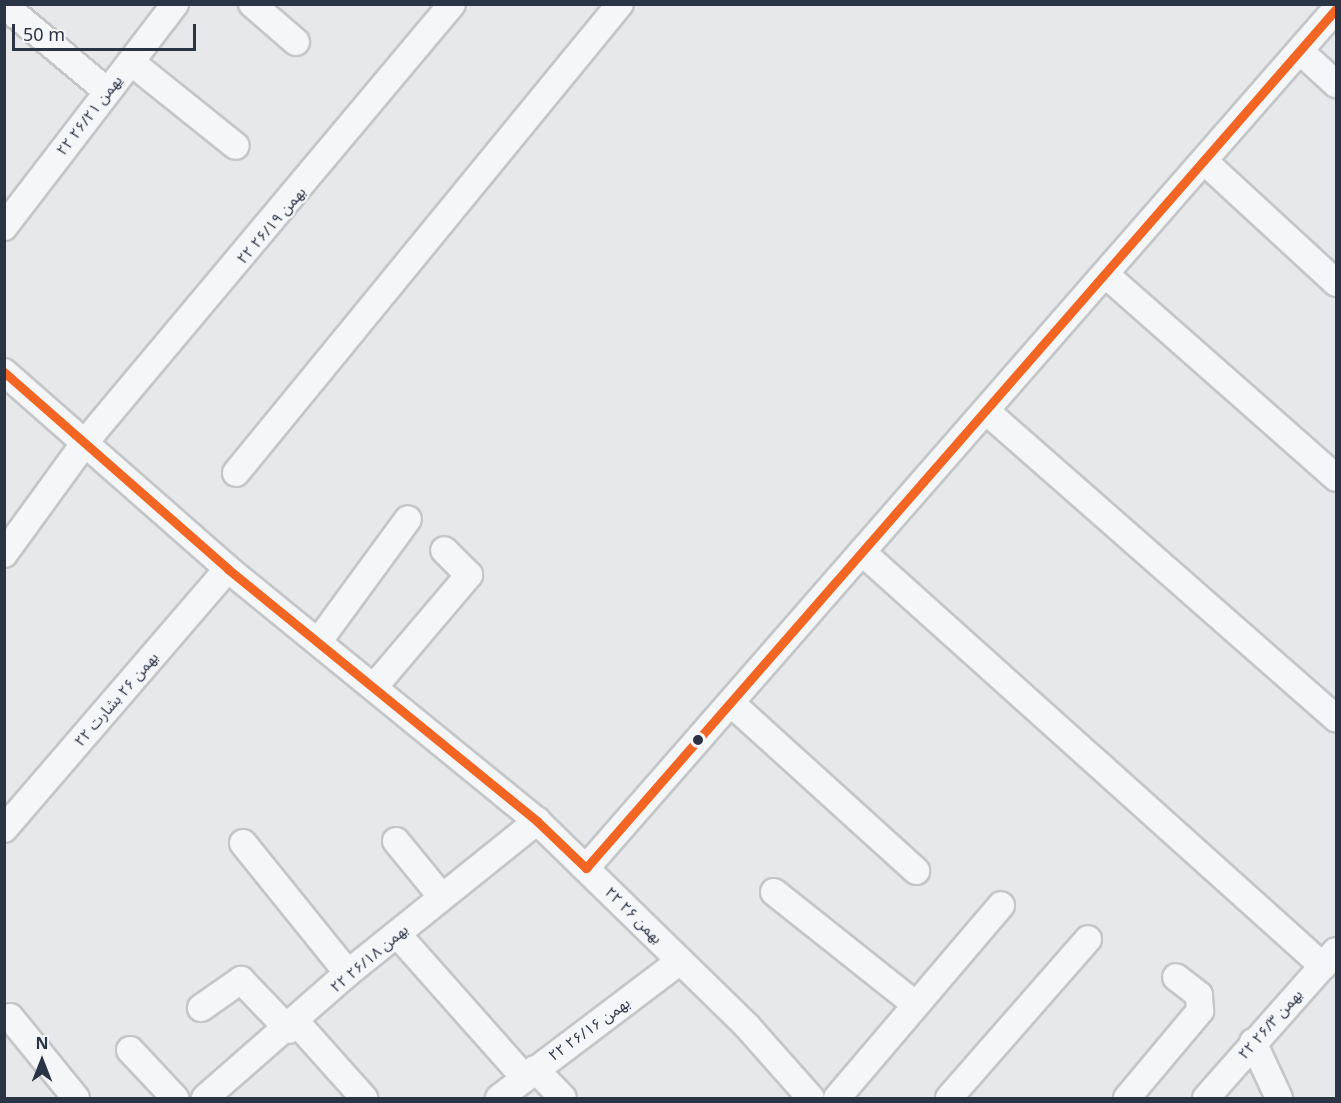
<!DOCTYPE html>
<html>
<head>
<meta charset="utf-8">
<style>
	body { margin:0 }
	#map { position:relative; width:1341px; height:1103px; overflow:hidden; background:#e6e8ea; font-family:"Noto Sans","Noto Sans Arabic",sans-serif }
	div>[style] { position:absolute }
	.roads { filter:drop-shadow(2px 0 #c4c6c8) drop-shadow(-2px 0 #c4c6c8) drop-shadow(0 2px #c4c6c8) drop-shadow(0 -2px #c4c6c8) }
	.minor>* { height:26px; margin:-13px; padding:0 13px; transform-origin:13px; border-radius:13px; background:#f5f6f7 }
	.bus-1>* { height:9px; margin:-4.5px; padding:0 4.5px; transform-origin:4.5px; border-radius:4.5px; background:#f26522 }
	.dots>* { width:16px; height:16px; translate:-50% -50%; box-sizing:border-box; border:3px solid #f4f6f9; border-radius:50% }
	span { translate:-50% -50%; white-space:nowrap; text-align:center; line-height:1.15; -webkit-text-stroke:5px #f4f6f9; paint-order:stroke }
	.street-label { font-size:15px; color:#2b3445 }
	.frame { position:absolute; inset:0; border:6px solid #2b3445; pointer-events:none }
	.north { position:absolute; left:12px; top:1031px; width:60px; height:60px; -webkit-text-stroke:4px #f4f6f9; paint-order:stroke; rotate:0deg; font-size:16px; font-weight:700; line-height:24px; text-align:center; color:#2b3445 }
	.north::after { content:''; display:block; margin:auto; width:21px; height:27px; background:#2b3445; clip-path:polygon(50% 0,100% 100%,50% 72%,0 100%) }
	.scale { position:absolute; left:12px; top:24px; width:184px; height:27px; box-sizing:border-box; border:3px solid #2b3445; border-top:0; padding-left:8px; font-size:18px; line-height:21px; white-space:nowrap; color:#2b3445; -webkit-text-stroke:4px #f4f6f9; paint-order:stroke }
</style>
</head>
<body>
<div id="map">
	<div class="roads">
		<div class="minor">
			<i style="left:252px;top:4px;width:58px;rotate:40.8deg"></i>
			<i style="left:4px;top:5px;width:134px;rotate:39.9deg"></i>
			<i style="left:1300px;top:51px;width:49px;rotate:42.5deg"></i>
			<i style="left:131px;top:62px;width:134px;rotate:38.7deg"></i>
			<i style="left:1204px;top:161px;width:180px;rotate:42.7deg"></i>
			<i style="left:4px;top:227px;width:281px;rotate:-52.5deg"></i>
			<i style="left:1105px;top:274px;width:308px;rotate:41.4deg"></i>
			<i style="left:4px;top:372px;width:298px;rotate:41.3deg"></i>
			<i style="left:228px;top:569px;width:399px;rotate:39.2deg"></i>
			<i style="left:537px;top:821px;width:293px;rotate:44.3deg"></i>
			<i style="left:747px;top:1026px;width:96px;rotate:48.4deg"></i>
			<i style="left:986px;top:411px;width:466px;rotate:41.3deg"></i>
			<i style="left:236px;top:473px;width:606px;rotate:-50.69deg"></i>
			<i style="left:862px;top:552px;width:620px;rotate:41.93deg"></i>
			<i style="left:4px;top:554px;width:140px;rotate:-54deg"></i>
			<i style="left:86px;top:441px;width:570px;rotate:-50.05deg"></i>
			<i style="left:318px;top:642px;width:152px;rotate:-53.8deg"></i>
			<i style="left:374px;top:687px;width:147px;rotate:-49.7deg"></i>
			<i style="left:469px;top:575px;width:35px;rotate:-135deg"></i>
			<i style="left:731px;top:703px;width:250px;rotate:42.2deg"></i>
			<i style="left:4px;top:829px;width:343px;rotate:-49.3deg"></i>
			<i style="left:396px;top:841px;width:72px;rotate:50.6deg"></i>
			<i style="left:243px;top:843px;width:167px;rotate:51.1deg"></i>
			<i style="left:586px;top:868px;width:1140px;rotate:-48.88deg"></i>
			<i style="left:774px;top:892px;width:181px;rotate:38.5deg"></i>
			<i style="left:398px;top:935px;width:190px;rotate:48.4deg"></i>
			<i style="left:201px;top:1008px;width:49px;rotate:-35deg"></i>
			<i style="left:241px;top:980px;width:69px;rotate:46.2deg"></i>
			<i style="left:10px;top:1017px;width:104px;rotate:50.8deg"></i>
			<i style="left:297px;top:1023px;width:101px;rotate:48.2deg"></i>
			<i style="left:1253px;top:1042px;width:62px;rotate:65.1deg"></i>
			<i style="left:130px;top:1050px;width:66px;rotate:46.8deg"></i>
			<i style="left:535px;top:1069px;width:40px;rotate:46deg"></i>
			<i style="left:205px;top:1098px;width:190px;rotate:-41.2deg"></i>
			<i style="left:348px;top:973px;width:243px;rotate:-38.8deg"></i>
			<i style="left:499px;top:1098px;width:227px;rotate:-37.1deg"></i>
			<i style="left:837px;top:1098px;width:253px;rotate:-49.6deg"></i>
			<i style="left:949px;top:1098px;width:211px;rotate:-48.8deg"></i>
			<i style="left:1127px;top:1098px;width:114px;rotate:-50deg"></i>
			<i style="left:1200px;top:1011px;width:16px;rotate:-94deg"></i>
			<i style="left:1199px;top:995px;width:29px;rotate:-142deg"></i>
			<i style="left:1206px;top:1098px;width:196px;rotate:-48.5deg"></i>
		</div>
	</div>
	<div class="bus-1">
		<i style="left:4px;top:372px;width:298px;rotate:41.3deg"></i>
		<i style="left:228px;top:569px;width:399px;rotate:39.2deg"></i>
		<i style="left:537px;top:821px;width:68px;rotate:43.8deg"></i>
		<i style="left:586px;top:868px;width:1140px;rotate:-48.88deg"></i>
	</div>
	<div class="dots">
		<i style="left:698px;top:740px;background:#2b3445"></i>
	</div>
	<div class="street-label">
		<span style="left:89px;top:115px;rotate:-52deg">۲۲ یهمن ۲۶/۲۱</span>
		<span style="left:271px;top:225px;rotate:-49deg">۲۲ بهمن ۲۶/۱۹</span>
		<span style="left:116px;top:699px;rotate:-49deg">بهمن ۲۶ بشارت ۲۲</span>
		<span style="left:634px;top:915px;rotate:45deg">۲۲ بهمن ۲۶</span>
		<span style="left:369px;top:958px;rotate:-40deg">۲۲ بهمن ۲۶/۱۸</span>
		<span style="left:1270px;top:1024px;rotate:-48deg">۲۲ بهمن ۲۶/۳</span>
		<span style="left:589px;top:1029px;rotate:-36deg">۲۲ بهمن ۲۶/۱۶</span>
	</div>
	<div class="frame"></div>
	<div class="north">N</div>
	<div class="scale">50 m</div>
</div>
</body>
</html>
